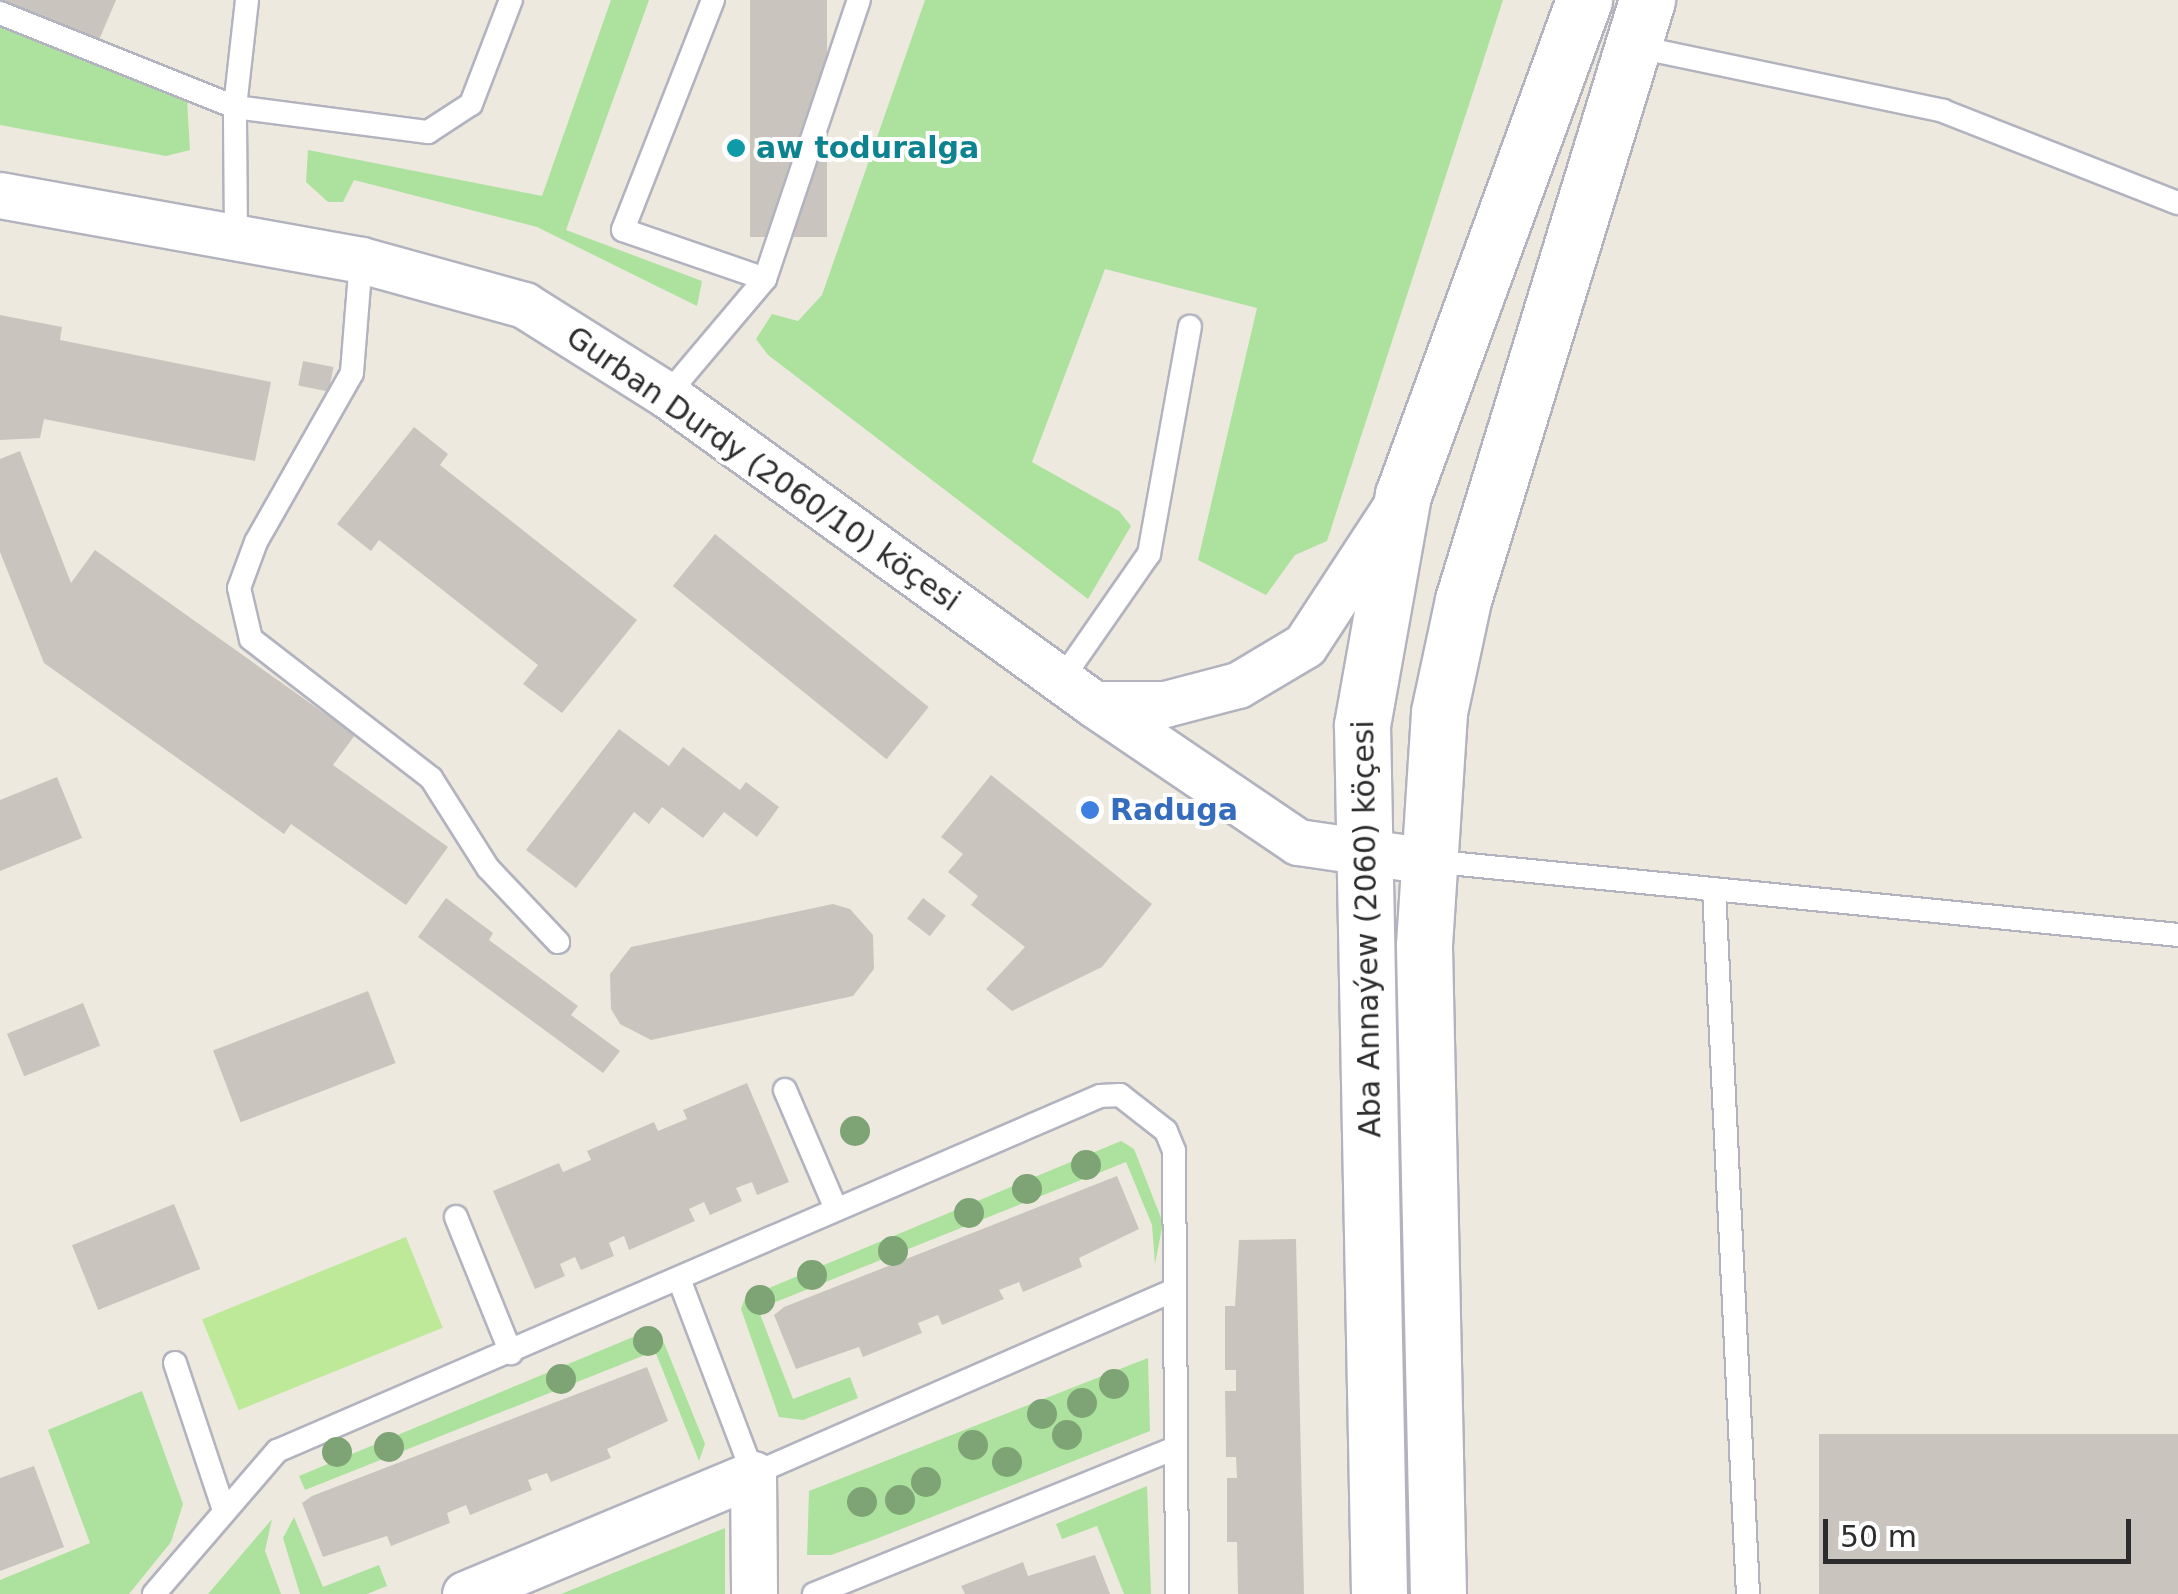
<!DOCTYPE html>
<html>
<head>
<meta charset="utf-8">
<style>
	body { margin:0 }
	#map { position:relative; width:2178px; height:1594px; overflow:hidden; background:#ede9df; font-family:"DejaVu Sans",sans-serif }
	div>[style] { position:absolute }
	.green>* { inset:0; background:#ace29d }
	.pitch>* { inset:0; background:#bee999; transform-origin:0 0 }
	.building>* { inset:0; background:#c9c5be; transform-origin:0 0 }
	.roads { filter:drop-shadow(2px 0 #b2b3bf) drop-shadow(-2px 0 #b2b3bf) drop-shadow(0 2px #b2b3bf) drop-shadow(0 -2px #b2b3bf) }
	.service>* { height:22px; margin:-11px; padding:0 11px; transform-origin:11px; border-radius:11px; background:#fff }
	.minor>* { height:45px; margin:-22.5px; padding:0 22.5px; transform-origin:22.5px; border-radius:22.5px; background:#fff }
	.secondary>* { height:55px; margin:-27.5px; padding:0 27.5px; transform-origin:27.5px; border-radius:27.5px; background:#fff }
	.trees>* { width:30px; height:30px; margin:-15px; border-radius:50%; background:#7ea374 }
	.dots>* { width:28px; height:28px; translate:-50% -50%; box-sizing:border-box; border:5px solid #fff; border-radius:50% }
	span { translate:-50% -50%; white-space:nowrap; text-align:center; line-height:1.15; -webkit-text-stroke:8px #fff; paint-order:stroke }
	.culture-label { font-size:30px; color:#0d838f; font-weight:700 }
	.left { translate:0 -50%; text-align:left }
	.street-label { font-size:30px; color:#2c2c2c }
	.shop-label { font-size:30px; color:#366cbe; font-weight:700 }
	.scale { position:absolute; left:1823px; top:1519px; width:308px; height:45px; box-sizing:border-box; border:5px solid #2c2c2c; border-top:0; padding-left:12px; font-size:30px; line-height:35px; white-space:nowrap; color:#2c2c2c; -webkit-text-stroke:8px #fff; paint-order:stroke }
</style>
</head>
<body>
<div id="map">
	<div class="green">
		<i style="clip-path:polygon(611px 0,649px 0,566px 230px,702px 281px,697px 306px,537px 227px,354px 180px,343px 202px,328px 202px,306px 182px,308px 150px,542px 196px)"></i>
		<i style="clip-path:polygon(925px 0,1503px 0,1327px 541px,1295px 555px,1266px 595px,1198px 560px,1257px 308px,1105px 269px,1032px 462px,1119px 511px,1131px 526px,1088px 599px,768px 355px,756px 339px,772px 314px,798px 321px,822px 295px)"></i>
		<i style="clip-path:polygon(0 25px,187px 100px,190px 150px,166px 156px,0 125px)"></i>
		<i style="clip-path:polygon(1121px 1141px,1134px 1149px,1163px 1223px,1155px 1264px,1152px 1225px,1126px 1162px,758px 1309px,793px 1399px,850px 1377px,858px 1398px,803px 1420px,779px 1417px,741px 1309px,745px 1298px)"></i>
		<i style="clip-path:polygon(650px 1330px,662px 1338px,705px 1444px,699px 1461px,655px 1351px,305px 1490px,299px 1476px)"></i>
		<i style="clip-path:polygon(1148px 1358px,1150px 1431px,876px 1539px,831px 1555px,807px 1555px,809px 1491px)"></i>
		<i style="clip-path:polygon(142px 1391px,183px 1504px,171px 1542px,129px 1594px,0 1594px,0 1580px,90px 1543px,48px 1430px)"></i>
		<i style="clip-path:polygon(1147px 1486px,1151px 1594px,1124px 1594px,1097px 1526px,1062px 1539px,1056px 1524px)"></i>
		<i style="clip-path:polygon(294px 1517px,323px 1587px,379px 1565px,387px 1586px,367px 1594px,300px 1594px,283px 1538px)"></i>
		<i style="clip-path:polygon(272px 1519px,265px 1551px,281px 1594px,208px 1594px)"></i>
		<i style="clip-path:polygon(725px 1528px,725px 1594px,561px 1594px)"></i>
	</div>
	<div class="pitch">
		<i style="left:406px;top:1237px;width:98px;height:220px;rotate:68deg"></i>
	</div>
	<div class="building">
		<i style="clip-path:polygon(0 0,116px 0,99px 40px)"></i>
		<i style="left:750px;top:0;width:77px;height:237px"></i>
		<i style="clip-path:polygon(0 315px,62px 327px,60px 340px,271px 382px,255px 461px,44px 419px,40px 438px,0 440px)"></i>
		<i style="left:303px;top:361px;width:31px;height:25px;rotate:11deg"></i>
		<i style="clip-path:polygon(414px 427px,448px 454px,440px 465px,637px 620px,562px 713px,523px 684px,538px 665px,379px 540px,371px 551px,337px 524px)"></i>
		<i style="clip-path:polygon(20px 451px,71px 583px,95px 550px,355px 735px,333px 765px,448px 847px,406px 905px,291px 824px,284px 834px,44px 663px,0 552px,0 459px)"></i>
		<i style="left:715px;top:534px;width:275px;height:67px;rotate:39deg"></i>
		<i style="clip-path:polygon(619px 729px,669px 766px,683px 747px,740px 790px,746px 782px,779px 807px,757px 837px,724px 812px,703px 838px,662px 807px,649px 824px,634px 812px,576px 888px,526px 850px)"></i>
		<i style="clip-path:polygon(991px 775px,1152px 904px,1102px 967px,1012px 1011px,986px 989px,1025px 947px,971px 905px,978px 896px,948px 872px,963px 854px,941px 837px)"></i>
		<i style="clip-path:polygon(57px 777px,82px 838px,0 871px,0 800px)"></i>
		<i style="clip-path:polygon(446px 898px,493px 933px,489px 940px,578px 1006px,571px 1015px,620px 1051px,603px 1073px,418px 937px)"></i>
		<i style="left:923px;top:898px;width:29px;height:26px;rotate:38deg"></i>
		<i style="clip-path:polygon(833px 904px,850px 909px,873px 935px,874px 969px,853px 996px,651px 1040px,620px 1024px,611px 1009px,610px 974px,631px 947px)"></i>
		<i style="left:368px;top:991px;width:77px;height:166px;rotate:69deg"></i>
		<i style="left:83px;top:1003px;width:46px;height:82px;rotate:68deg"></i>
		<i style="clip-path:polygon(747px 1083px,789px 1182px,757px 1195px,752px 1182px,736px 1188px,742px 1201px,710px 1215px,704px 1202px,689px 1209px,695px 1221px,629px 1250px,624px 1236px,609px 1243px,614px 1256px,581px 1270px,575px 1257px,560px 1264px,565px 1276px,535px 1289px,493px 1191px,559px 1163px,563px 1172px,591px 1160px,587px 1151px,654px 1122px,658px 1131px,687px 1119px,683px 1110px)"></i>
		<i style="clip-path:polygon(1117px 1176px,1139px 1229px,1079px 1258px,1082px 1267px,1023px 1292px,1019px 1282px,999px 1290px,1004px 1299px,942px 1325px,938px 1315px,918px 1323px,922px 1333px,863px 1357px,859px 1347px,796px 1369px,774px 1315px,784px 1307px)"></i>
		<i style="left:174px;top:1204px;width:70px;height:110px;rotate:68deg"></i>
		<i style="clip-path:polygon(1296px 1239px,1304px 1594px,1238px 1594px,1237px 1542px,1227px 1542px,1227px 1478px,1237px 1478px,1236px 1457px,1226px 1457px,1225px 1391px,1236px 1391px,1236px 1370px,1225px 1370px,1225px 1306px,1235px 1306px,1239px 1240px)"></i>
		<i style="clip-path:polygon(647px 1367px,668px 1421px,607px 1449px,611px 1458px,551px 1482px,547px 1473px,528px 1480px,532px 1490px,470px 1515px,466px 1505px,447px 1513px,450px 1523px,391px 1546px,387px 1536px,323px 1557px,302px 1503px,312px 1496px)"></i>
		<i style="left:2178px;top:1434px;width:160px;height:359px;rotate:90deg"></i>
		<i style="clip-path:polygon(34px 1466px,64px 1547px,0 1571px,0 1478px)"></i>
		<i style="clip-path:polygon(1095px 1555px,1110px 1594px,965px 1594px,961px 1586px,1023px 1562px,1028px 1576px)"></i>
	</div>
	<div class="roads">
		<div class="service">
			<i style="left:713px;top:0;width:247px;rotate:111.4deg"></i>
			<i style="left:623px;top:230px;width:150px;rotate:19deg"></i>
			<i style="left:0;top:13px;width:253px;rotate:21.8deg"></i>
			<i style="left:235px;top:107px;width:195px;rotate:7.4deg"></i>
			<i style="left:428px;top:132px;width:51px;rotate:-33.1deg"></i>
			<i style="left:471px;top:104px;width:111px;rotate:-69deg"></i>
			<i style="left:1633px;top:46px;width:317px;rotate:11.8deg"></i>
			<i style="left:1943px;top:111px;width:252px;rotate:21.4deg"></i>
			<i style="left:236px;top:234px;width:127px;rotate:-90.5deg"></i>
			<i style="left:235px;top:107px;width:108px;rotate:-83.6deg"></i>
			<i style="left:361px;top:260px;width:113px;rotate:94.6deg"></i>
			<i style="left:352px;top:373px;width:194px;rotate:119.6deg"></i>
			<i style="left:256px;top:542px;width:49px;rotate:110.3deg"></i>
			<i style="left:239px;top:588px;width:52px;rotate:76.8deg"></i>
			<i style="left:251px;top:639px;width:227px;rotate:37.7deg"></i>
			<i style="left:431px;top:778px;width:107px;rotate:57.7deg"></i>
			<i style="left:488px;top:868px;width:102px;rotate:46.6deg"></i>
			<i style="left:667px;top:395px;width:152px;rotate:-49.8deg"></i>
			<i style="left:765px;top:279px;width:294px;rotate:-71.4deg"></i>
			<i style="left:1062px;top:679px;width:152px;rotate:-55.2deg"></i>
			<i style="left:1149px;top:554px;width:231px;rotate:-79.8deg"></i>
			<i style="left:1429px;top:861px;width:753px;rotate:5.64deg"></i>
			<i style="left:1714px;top:889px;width:706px;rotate:87.24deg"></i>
			<i style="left:785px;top:1090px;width:129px;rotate:66.8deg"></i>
			<i style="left:456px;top:1217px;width:147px;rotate:68deg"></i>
			<i style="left:679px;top:1279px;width:209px;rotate:69.2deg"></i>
			<i style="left:753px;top:1474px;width:459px;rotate:-23.6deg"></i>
			<i style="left:175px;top:1363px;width:155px;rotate:71.6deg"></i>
			<i style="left:154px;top:1594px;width:189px;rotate:-49.3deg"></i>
			<i style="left:277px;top:1451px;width:896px;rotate:-23.33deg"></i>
			<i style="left:1100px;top:1096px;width:20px;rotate:-3deg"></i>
			<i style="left:1120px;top:1095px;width:58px;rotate:38deg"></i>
			<i style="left:1166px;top:1131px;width:22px;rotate:68deg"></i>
			<i style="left:1174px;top:1151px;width:443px;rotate:89.6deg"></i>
			<i style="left:814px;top:1594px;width:390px;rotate:-22deg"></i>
		</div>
		<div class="minor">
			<i style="left:0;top:195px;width:367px;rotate:10.2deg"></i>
			<i style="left:361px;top:260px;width:169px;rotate:15.4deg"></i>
			<i style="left:524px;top:305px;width:169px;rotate:32.2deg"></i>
			<i style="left:667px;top:395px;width:527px;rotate:35.89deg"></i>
			<i style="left:1094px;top:704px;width:246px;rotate:34.1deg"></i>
			<i style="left:1298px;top:842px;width:132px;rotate:8.3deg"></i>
			<i style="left:1094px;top:704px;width:71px"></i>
			<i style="left:1165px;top:704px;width:75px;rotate:-14.6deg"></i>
			<i style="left:1238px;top:685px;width:78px;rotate:-30.8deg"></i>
			<i style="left:1305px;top:645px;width:163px;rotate:-56.8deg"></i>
			<i style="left:465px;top:1594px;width:312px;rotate:-22.6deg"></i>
			<i style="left:753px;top:1474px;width:120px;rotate:89.5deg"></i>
		</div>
		<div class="secondary">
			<i style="left:1379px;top:1594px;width:869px;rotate:-91.12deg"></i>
			<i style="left:1362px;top:725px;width:234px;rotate:-79.9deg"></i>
			<i style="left:1403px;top:495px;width:527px;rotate:-69.91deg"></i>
			<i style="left:1438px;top:1594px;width:649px;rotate:-91.24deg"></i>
			<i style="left:1424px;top:945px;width:233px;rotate:-86.3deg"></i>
			<i style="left:1439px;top:712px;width:115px;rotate:-77.9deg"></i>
			<i style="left:1463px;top:600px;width:628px;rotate:-72.95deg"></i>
		</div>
	</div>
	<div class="trees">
		<i style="left:855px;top:1131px"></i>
		<i style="left:1086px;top:1165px"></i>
		<i style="left:1027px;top:1189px"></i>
		<i style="left:969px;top:1213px"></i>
		<i style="left:893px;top:1251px"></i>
		<i style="left:812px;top:1275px"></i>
		<i style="left:760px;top:1300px"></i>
		<i style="left:648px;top:1341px"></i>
		<i style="left:561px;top:1379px"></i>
		<i style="left:1114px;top:1384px"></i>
		<i style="left:1082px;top:1403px"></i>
		<i style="left:1042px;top:1414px"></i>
		<i style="left:1067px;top:1435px"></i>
		<i style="left:973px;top:1445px"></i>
		<i style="left:389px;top:1447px"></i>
		<i style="left:337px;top:1452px"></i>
		<i style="left:1007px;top:1462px"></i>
		<i style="left:926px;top:1482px"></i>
		<i style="left:900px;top:1500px"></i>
		<i style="left:862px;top:1502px"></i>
	</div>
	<div class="dots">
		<i style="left:736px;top:148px;background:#0f9aa8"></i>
		<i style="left:1090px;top:810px;background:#3f7fe0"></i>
	</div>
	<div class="culture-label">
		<span class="left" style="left:756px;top:148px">aw toduralga</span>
	</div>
	<div class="street-label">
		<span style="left:763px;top:469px;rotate:35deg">Gurban Durdy (2060/10) köçesi</span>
		<span style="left:1367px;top:929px;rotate:-91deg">Aba Annaýew (2060) köçesi</span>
	</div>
	<div class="shop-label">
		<span class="left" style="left:1110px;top:810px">Raduga</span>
	</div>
	<div class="scale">50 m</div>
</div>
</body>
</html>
